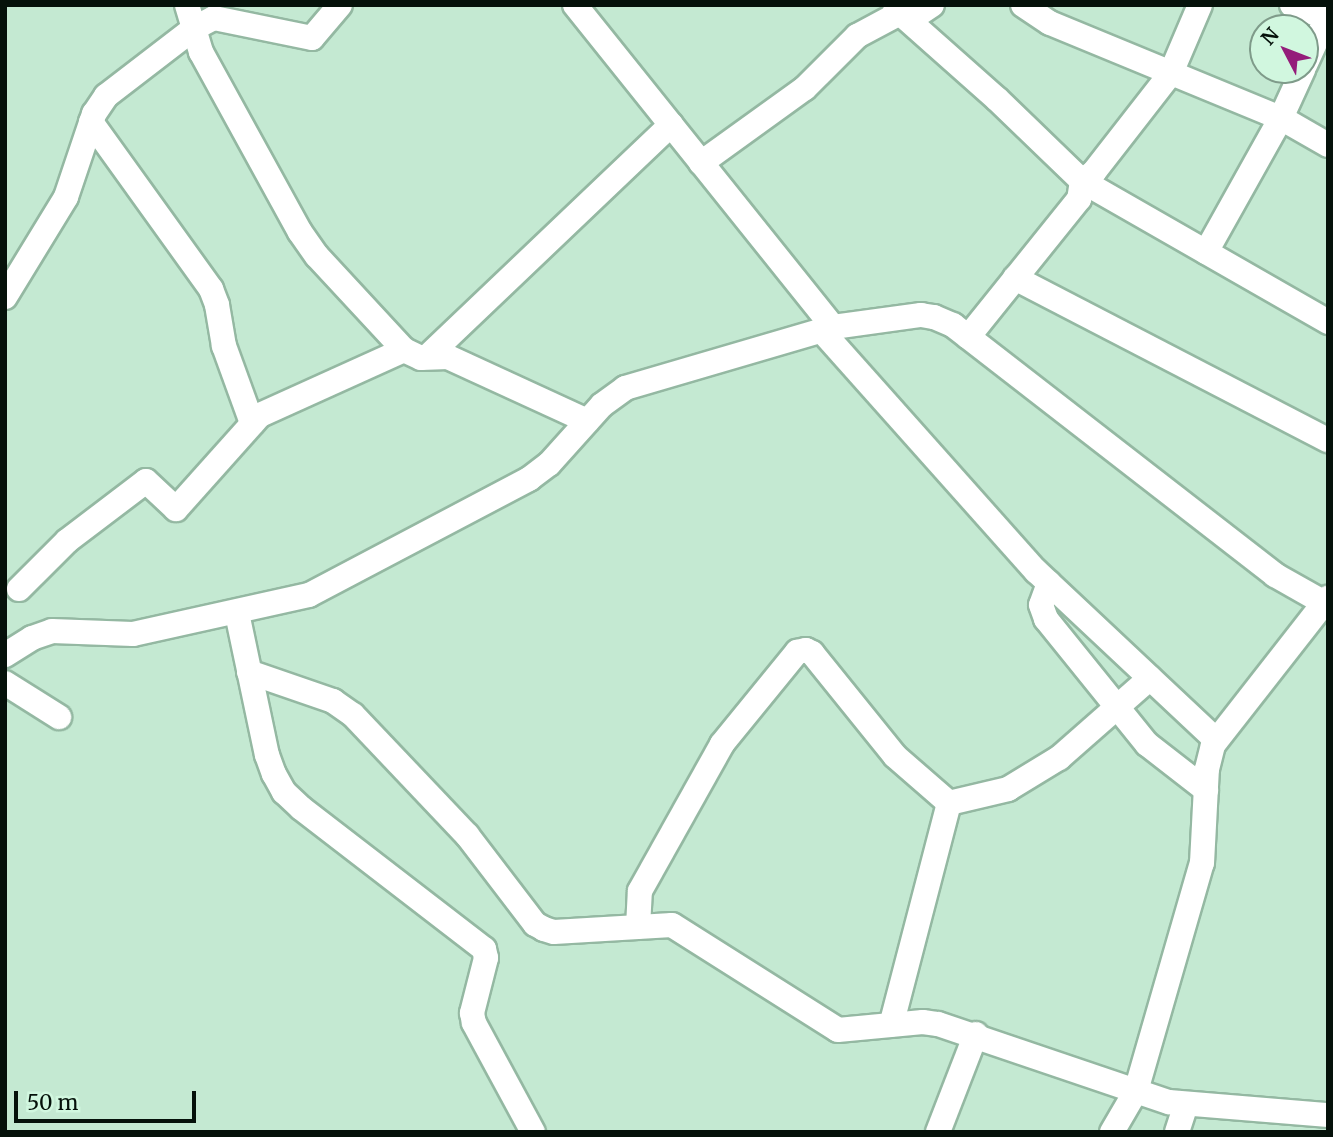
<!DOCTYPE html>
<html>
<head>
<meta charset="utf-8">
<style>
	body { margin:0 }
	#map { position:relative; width:1333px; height:1137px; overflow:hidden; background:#c4e9d2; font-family:Merriweather,serif }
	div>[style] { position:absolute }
	.roads { filter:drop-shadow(2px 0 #94b8a2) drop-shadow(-2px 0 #94b8a2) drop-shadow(0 2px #94b8a2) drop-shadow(0 -2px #94b8a2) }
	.minor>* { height:24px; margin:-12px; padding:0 12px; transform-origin:12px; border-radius:12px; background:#fff }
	span { translate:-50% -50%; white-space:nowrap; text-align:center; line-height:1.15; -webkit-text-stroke:5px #d1f7df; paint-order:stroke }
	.frame { position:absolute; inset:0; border:7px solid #05110a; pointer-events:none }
	.north { position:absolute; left:1249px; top:14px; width:70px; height:70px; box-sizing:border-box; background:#d1f7df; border:2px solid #7f9b8a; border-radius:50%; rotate:312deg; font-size:19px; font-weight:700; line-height:28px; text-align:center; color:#05110a }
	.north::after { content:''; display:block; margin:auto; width:24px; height:32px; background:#941d7a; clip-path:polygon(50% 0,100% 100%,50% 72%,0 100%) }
	.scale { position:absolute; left:14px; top:1091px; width:182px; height:32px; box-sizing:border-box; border:4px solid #05110a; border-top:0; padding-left:9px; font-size:21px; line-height:24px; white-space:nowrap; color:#05110a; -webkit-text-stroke:5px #d1f7df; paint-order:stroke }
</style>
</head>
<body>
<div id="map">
	<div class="roads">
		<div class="minor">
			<i style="left:187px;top:5px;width:49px;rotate:73.4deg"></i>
			<i style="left:201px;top:52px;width:205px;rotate:61.2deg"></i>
			<i style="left:300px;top:232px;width:29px;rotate:55deg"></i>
			<i style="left:317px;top:256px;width:128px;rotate:47.2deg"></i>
			<i style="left:404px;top:350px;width:19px;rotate:25deg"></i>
			<i style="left:421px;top:358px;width:27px;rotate:-2deg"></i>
			<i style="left:448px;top:357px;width:153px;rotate:24.7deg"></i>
			<i style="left:575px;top:5px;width:413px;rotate:51.3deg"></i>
			<i style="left:1023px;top:5px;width:32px;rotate:34deg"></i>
			<i style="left:1050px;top:23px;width:250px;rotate:22.4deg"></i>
			<i style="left:1281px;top:118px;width:54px;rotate:29.9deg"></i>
			<i style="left:1200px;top:5px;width:74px;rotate:113.1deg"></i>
			<i style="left:1171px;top:73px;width:125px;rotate:127.9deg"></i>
			<i style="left:1094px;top:172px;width:15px;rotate:143deg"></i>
			<i style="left:1082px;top:181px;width:284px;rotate:29.8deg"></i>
			<i style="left:1292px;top:5px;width:38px;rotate:20deg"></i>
			<i style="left:895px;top:11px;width:22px;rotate:10deg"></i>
			<i style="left:917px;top:15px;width:18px;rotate:-34deg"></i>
			<i style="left:1305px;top:65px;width:55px;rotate:-65.3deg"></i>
			<i style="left:91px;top:122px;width:206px;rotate:54.3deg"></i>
			<i style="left:211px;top:289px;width:17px;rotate:69deg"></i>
			<i style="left:217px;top:305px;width:42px;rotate:80.3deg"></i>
			<i style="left:224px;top:346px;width:82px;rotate:70deg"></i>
			<i style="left:701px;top:163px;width:128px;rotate:-35.8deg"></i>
			<i style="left:805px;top:88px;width:74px;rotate:-45deg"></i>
			<i style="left:857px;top:36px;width:49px;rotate:-28.1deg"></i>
			<i style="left:900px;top:13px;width:130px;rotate:41.6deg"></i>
			<i style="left:997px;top:99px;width:118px;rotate:44deg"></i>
			<i style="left:1082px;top:181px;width:18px;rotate:99deg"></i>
			<i style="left:1079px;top:199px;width:177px;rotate:128.8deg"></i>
			<i style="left:1206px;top:252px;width:154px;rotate:-60.8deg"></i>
			<i style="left:1281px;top:118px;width:53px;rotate:-65.4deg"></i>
			<i style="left:1015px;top:278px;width:352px;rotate:27.4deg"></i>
			<i style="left:5px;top:297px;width:117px;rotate:-58.6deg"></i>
			<i style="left:66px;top:197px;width:88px;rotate:-71.4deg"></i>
			<i style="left:94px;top:114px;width:22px;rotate:-56deg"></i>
			<i style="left:106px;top:96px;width:110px;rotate:-37.6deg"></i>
			<i style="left:193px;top:29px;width:24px;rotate:-28deg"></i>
			<i style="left:214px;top:18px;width:100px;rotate:11.5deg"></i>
			<i style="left:312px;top:38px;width:43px;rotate:-49.7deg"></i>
			<i style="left:821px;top:330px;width:323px;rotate:48.3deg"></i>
			<i style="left:1036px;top:571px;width:247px;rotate:43.2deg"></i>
			<i style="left:427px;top:357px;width:337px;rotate:-43.6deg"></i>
			<i style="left:1049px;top:583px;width:23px;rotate:110deg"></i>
			<i style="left:1041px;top:605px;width:15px;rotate:70deg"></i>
			<i style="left:1046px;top:619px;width:161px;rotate:51.1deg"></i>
			<i style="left:1147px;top:744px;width:75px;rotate:37.9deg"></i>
			<i style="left:19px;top:589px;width:68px;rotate:-45deg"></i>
			<i style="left:67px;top:541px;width:99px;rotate:-37.2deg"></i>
			<i style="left:146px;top:481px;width:41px;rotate:43deg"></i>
			<i style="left:176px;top:509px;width:126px;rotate:-48.2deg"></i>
			<i style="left:260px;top:415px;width:158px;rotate:-24.3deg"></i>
			<i style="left:237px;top:613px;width:145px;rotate:78.1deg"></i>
			<i style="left:267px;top:755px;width:20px;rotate:70deg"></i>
			<i style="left:274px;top:774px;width:21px;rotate:61deg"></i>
			<i style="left:284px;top:792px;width:23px;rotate:43deg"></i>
			<i style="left:301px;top:808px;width:231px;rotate:37.6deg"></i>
			<i style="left:484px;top:949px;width:9px;rotate:77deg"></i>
			<i style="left:486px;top:958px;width:57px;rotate:104.3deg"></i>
			<i style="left:472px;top:1013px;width:10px;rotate:79deg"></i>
			<i style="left:474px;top:1023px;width:124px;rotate:61.6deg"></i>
			<i style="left:5px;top:655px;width:32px;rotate:-32deg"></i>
			<i style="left:32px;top:638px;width:21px;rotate:-19deg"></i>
			<i style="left:52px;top:631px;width:81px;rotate:2.1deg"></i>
			<i style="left:133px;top:634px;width:180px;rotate:-12.5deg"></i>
			<i style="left:309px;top:595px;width:249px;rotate:-27.8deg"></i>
			<i style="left:529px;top:479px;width:25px;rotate:-37deg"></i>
			<i style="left:549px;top:464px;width:79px;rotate:-48.1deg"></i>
			<i style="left:602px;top:405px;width:29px;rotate:-36deg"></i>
			<i style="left:625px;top:388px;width:217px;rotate:-16.3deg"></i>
			<i style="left:833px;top:327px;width:89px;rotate:-7.8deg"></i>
			<i style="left:921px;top:315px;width:13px;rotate:9deg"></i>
			<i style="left:934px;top:317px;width:21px;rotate:23deg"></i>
			<i style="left:953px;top:325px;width:408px;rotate:37.8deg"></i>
			<i style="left:1275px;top:575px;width:61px;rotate:29.5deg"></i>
			<i style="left:249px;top:672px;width:89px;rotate:19deg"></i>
			<i style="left:333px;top:701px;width:24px;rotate:35deg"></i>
			<i style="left:353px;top:715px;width:166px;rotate:46.5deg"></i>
			<i style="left:467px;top:835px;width:112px;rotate:52.6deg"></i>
			<i style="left:535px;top:924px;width:10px;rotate:29deg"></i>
			<i style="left:544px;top:929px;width:10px;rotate:17deg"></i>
			<i style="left:554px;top:932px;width:118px;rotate:-3.4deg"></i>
			<i style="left:672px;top:925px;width:196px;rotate:32.3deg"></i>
			<i style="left:838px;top:1030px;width:85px;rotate:-5.4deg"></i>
			<i style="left:923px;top:1022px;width:15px;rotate:8deg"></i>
			<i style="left:938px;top:1024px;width:244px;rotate:18.7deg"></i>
			<i style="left:1169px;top:1102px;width:160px;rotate:4.7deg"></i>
			<i style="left:5px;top:683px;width:64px;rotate:32.2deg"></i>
			<i style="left:949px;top:803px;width:61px;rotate:-13.3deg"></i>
			<i style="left:1008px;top:789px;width:60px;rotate:-31.3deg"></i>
			<i style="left:1059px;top:758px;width:121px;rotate:-41.3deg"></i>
			<i style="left:638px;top:927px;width:36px;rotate:-87deg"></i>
			<i style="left:640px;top:891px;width:168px;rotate:-60.8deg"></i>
			<i style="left:722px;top:744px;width:119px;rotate:-50.8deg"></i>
			<i style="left:797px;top:652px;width:9px;rotate:-13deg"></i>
			<i style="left:806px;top:650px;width:7px;rotate:27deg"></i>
			<i style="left:812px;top:653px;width:132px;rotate:51.1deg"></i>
			<i style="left:895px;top:756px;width:72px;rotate:41deg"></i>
			<i style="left:949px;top:803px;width:229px;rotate:104.6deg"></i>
			<i style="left:938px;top:1132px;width:105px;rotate:-68.8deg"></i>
			<i style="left:1112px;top:1132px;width:48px;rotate:-59.7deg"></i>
			<i style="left:1136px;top:1091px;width:237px;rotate:-73.9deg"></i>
			<i style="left:1202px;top:863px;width:94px;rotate:-87deg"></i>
			<i style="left:1207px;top:769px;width:25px;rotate:-76deg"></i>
			<i style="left:1213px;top:745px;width:187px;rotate:-52deg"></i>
			<i style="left:1177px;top:1132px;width:29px;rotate:-72deg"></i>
		</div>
	</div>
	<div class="frame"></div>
	<div class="north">N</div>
	<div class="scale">50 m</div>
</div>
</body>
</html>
